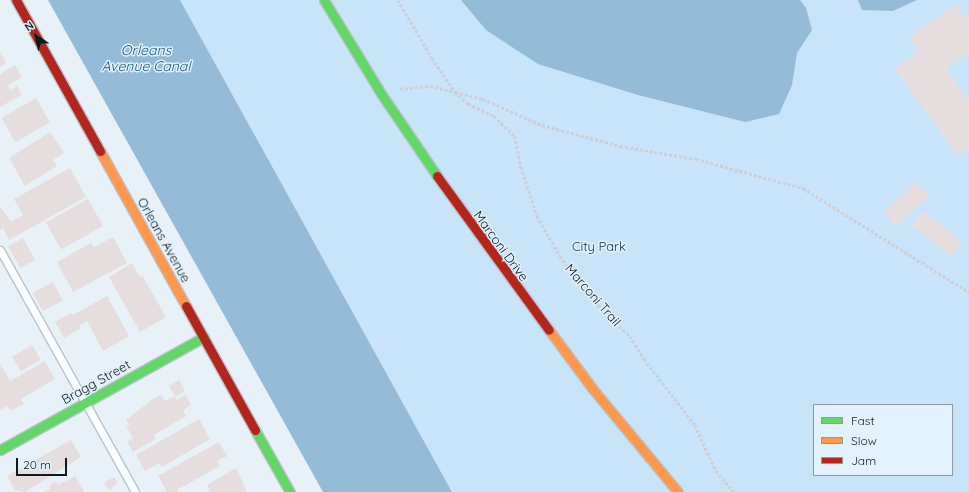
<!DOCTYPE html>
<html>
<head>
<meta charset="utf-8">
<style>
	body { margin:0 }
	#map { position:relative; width:969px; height:492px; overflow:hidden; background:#e8f1f8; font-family:Quicksand,sans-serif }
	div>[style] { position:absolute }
	.green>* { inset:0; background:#c7e4f9 }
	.water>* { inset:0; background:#94bcd6 }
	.building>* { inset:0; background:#e5ddde; transform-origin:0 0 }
	.path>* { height:2.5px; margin-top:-1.25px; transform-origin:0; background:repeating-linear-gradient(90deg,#cccfd3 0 3px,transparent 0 5px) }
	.roads { filter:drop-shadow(1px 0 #bac3ca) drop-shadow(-1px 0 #bac3ca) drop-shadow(0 1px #bac3ca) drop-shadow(0 -1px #bac3ca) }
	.lane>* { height:7px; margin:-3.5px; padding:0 3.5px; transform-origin:3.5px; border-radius:3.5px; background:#fcfdfe }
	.fast>* { height:9px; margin:-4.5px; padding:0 4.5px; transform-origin:4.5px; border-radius:4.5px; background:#63d668 }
	.slow>* { height:9px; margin:-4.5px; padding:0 4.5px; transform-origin:4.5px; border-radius:4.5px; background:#ff974d }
	.jam>* { height:9px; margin:-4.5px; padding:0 4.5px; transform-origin:4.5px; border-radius:4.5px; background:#b3261e }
	span { translate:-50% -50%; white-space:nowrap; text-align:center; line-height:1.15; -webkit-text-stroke:3px #e2f2fe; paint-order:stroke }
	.street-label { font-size:13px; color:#0f1920 }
	.park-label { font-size:13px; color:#023149 }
	.water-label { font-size:14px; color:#18587b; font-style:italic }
	.legend { position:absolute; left:813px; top:404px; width:140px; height:72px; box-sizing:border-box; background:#e2f2fe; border:1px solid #8e9ba5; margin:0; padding:5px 7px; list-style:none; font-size:12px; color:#0f1920 }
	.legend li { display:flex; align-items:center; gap:8px; height:20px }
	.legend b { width:20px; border:1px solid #8e9ba5 }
	.north { position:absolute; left:16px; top:16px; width:40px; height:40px; -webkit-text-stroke:3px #e2f2fe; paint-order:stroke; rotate:325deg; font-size:11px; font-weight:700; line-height:16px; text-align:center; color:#0f1920 }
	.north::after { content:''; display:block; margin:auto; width:14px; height:18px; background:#0f1920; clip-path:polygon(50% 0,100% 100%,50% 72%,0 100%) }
	.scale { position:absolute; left:16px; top:458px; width:51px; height:18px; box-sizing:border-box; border:2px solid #0f1920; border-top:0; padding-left:5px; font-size:12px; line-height:14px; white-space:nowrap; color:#0f1920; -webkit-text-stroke:3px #e2f2fe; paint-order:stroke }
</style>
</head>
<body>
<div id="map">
	<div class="green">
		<i style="clip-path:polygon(evenodd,180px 0,969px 0,969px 492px,452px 492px,180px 0,814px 405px,952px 405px,952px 475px,814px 475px,814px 405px)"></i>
	</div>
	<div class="water">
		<i style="clip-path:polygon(48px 0,180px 0,452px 492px,323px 492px)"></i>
		<i style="clip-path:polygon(461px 0,800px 0,806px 8px,812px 30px,797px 53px,792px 85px,779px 114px,745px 122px,638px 95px,538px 64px,486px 30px)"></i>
		<i style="clip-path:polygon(858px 0,917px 0,893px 11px,862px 10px)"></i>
	</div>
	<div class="building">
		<i style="clip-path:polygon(956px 4px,965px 17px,969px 14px,969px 52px,946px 69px,969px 101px,969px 148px,958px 156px,895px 69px,919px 50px,909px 37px)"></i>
		<i style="clip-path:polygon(0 52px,6px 63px,0 67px)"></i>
		<i style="clip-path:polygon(15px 65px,22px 77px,8px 85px,10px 90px,17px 86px,22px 95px,0 107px,0 74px)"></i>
		<i style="left:36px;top:98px;width:28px;height:40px;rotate:60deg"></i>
		<i style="clip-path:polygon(50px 132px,64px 153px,53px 160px,57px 166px,25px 186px,9px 158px)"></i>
		<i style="clip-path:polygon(70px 168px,86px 197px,9px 240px,3px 228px,0 230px,0 206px,11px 222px,23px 215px,14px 199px)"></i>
		<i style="left:916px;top:182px;width:19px;height:44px;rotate:47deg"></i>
		<i style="left:88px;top:199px;width:31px;height:48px;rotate:61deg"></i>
		<i style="left:923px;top:211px;width:50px;height:18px;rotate:38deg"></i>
		<i style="clip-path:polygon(113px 237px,127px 263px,73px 292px,57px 262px,91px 243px,94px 247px)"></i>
		<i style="left:23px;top:238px;width:25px;height:17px;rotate:61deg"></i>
		<i style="clip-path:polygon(132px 263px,140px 277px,142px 275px,166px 317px,140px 332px,109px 277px)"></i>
		<i style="left:53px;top:282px;width:21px;height:23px;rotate:62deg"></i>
		<i style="clip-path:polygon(107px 296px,129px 336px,103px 351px,87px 321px,79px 326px,80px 329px,64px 338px,55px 322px,71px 313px,73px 315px)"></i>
		<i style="left:32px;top:345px;width:17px;height:23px;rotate:59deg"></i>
		<i style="clip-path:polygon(45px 361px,55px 379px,21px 399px,24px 404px,11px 411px,8px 406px,0 410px,0 364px,10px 381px)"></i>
		<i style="clip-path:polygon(179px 380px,185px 391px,175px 397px,177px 400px,186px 395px,191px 405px,183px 410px,186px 416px,154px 435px,156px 439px,133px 452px,127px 442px,133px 438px,126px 426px,129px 425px,126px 420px,153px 399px,161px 395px,165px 401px,175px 396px,169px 386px)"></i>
		<i style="clip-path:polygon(199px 419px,210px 439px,162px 467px,159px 463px,145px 471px,136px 455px)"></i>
		<i style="clip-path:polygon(71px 440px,81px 457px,25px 492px,15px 490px,7px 476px)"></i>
		<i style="clip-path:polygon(219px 442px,227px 456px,217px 461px,220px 466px,177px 490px,178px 492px,167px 492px,158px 476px)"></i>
		<i style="clip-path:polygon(236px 468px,247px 492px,211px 492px,207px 485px)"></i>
		<i style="clip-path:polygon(75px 476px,84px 492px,45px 492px,50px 489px,49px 486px,56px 481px,58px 485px)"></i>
		<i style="clip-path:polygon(114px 477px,118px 483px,109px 490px,104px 483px)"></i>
	</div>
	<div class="path">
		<i style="left:398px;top:0;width:67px;rotate:59.6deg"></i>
		<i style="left:432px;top:58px;width:41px;rotate:55.9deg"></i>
		<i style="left:455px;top:92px;width:18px;rotate:43deg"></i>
		<i style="left:468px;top:104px;width:29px;rotate:25deg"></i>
		<i style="left:494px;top:116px;width:29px;rotate:44deg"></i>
		<i style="left:515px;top:136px;width:32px;rotate:79deg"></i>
		<i style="left:521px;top:167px;width:52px;rotate:71.9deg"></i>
		<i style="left:537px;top:216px;width:46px;rotate:60.1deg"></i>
		<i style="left:560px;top:256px;width:62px;rotate:52.2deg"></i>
		<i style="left:598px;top:305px;width:45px;rotate:44.1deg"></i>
		<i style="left:630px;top:336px;width:27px;rotate:59deg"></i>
		<i style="left:644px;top:359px;width:83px;rotate:52.3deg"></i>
		<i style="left:695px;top:425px;width:51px;rotate:65.5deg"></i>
		<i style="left:716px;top:471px;width:28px;rotate:49deg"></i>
		<i style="left:400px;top:89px;width:30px;rotate:-6deg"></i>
		<i style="left:430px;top:86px;width:26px;rotate:13deg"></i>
		<i style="left:455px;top:92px;width:29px;rotate:14deg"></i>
		<i style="left:483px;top:99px;width:64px;rotate:23.8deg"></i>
		<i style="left:542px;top:125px;width:81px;rotate:15.1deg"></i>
		<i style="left:620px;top:146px;width:77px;rotate:9.7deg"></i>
		<i style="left:696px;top:159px;width:111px;rotate:15.2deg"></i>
		<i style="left:803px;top:188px;width:196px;rotate:32.1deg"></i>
	</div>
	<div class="roads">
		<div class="lane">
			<i style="left:0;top:250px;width:277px;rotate:60.8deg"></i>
		</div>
		<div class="fast">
			<i style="left:324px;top:0;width:111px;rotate:58.6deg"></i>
			<i style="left:382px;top:95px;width:98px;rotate:55.8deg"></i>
			<i style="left:255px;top:430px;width:71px;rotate:60.6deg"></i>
			<i style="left:0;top:450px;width:233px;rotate:-29deg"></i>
		</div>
		<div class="slow">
			<i style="left:100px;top:151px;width:177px;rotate:61deg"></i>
			<i style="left:549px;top:330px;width:72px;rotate:53.4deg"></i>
			<i style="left:592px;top:388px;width:135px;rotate:50.4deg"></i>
		</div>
		<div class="jam">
			<i style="left:16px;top:0;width:173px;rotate:60.9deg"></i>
			<i style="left:437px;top:176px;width:190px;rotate:54deg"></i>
			<i style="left:186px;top:306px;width:142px;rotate:60.9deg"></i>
		</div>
	</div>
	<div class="street-label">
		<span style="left:164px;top:240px;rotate:61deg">Orleans Avenue</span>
		<span style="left:501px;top:246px;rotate:54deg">Marconi Drive</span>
		<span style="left:593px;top:295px;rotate:49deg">Marconi Trail</span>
		<span style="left:96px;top:382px;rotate:-29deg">Bragg Street</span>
	</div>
	<div class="park-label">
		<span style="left:599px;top:246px">City Park</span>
	</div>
	<div class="water-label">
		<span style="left:146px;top:58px">Orleans<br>Avenue Canal</span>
	</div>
	<ul class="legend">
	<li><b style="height:5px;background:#63d668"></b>Fast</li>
	<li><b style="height:5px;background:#ff974d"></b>Slow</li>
	<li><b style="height:5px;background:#b3261e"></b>Jam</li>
	</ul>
	<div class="north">N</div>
	<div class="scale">20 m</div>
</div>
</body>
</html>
